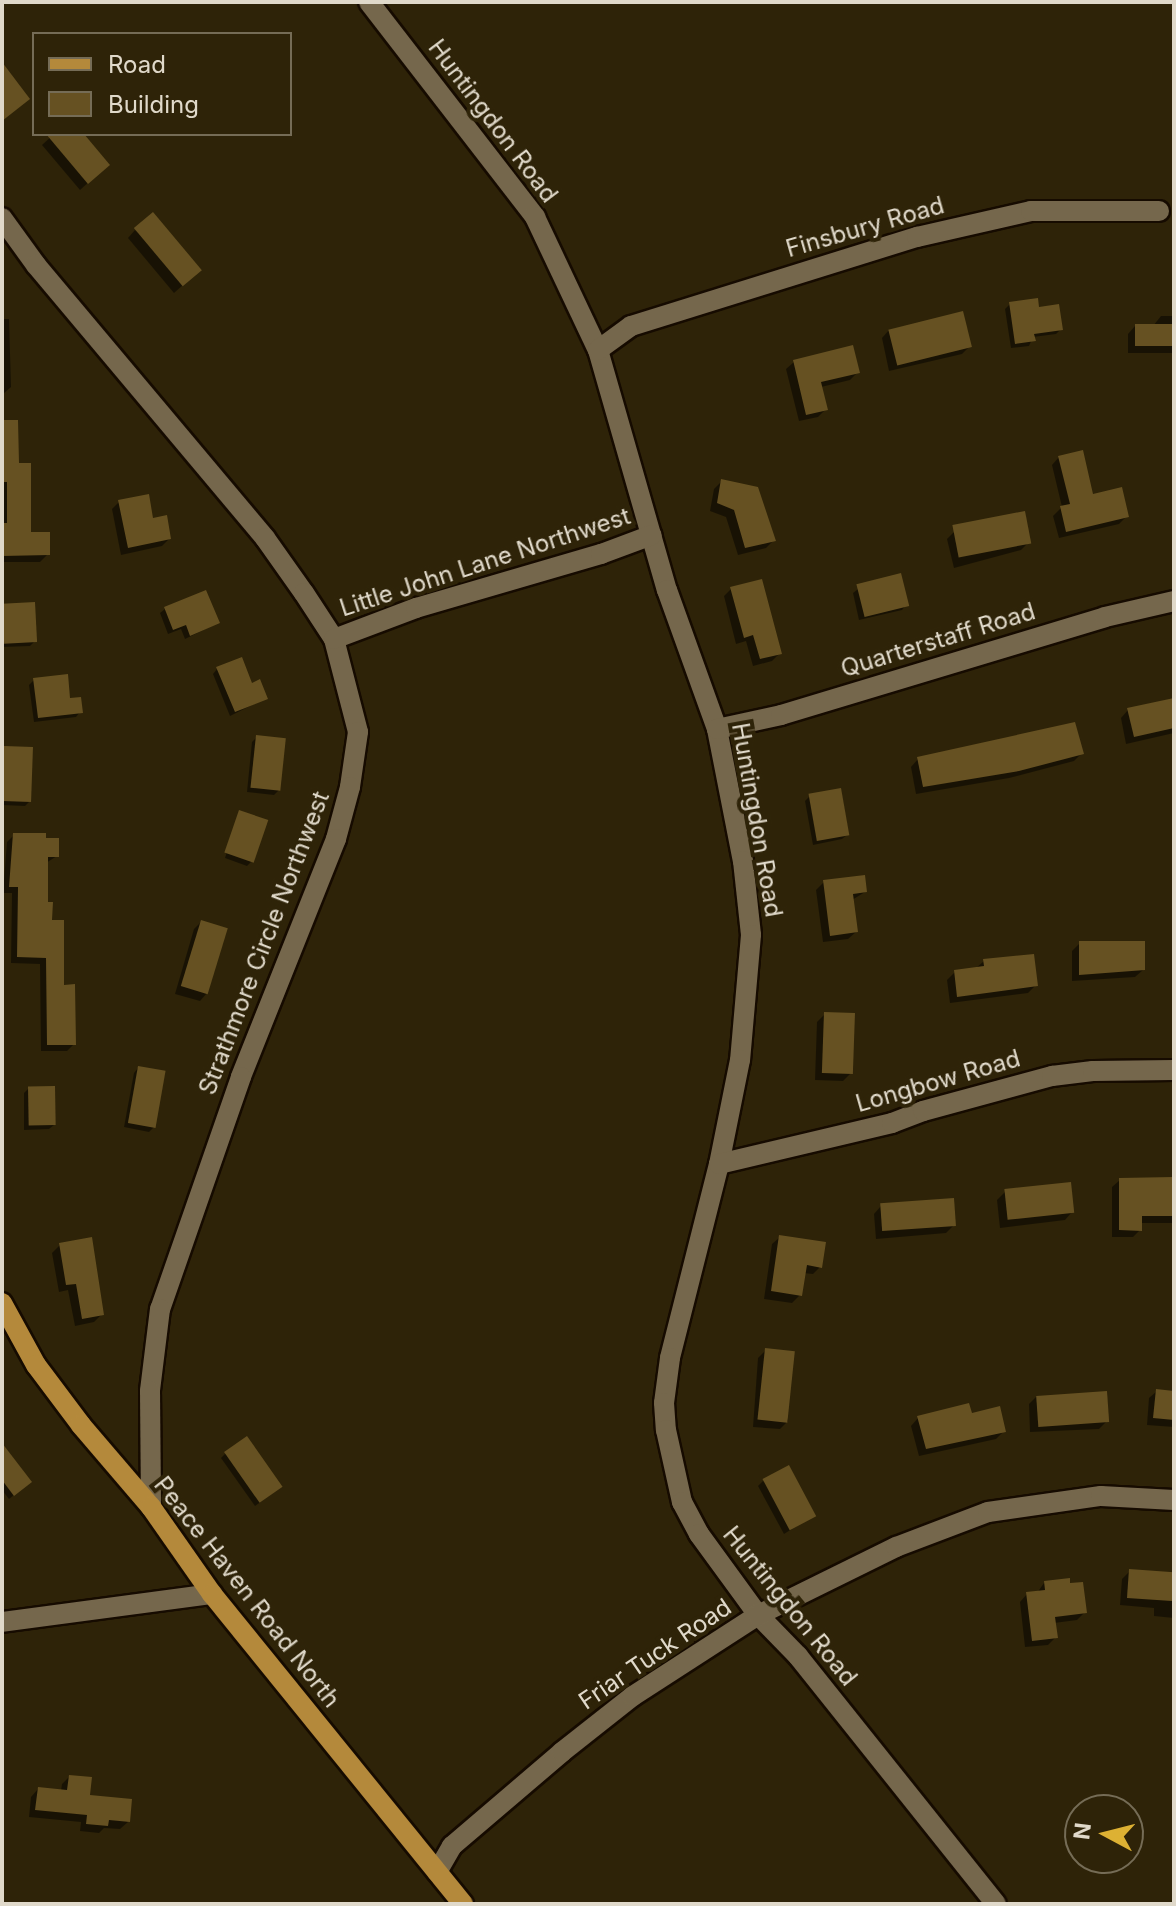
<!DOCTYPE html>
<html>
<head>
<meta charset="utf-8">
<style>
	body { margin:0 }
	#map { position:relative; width:1176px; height:1906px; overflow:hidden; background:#2e2308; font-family:Inter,sans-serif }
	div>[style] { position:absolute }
	.shadow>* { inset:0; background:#0007 }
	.building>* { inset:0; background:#665122; transform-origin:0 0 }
	.roads { filter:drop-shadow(2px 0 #160b00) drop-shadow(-2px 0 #160b00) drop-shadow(0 2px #160b00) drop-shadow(0 -2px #160b00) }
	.minor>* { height:20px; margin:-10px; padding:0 10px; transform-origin:10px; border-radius:10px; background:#75674c }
	.major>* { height:20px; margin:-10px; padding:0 10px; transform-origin:10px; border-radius:10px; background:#b4893b }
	span { translate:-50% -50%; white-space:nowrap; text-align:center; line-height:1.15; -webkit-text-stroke:8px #2e2308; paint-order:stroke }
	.street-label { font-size:24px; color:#e0d9ca }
	.frame { position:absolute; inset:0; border:4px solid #e0d9ca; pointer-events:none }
	.legend { position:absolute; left:32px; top:32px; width:260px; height:104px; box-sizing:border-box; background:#2e2308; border:2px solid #756c56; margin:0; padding:10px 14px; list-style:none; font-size:24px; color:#e0d9ca }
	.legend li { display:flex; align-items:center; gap:16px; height:40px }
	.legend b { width:40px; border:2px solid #756c56 }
	.north { position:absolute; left:1064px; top:1794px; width:80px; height:80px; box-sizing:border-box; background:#2e2308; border:2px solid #756c56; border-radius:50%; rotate:277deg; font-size:22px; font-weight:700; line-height:32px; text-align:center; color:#e0d9ca }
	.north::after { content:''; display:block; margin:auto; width:28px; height:36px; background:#ddb133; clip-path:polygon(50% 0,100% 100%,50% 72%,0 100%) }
</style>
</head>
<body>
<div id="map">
	<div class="shadow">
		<i style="clip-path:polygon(54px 134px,82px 134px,100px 172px,80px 190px,42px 145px)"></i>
		<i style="clip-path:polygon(135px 230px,192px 277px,174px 293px,128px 238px)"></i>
		<i style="clip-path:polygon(1010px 304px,1037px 309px,1061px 329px,1056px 334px,1033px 337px,1029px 346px,1011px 348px,1005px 309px)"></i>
		<i style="clip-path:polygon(1161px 316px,1174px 316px,1174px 353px,1128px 353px,1128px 334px,1135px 326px,1153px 326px)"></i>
		<i style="clip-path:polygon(2px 319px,9px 319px,11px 387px,2px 395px)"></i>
		<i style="clip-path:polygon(889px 330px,970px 346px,962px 354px,889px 371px,882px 338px)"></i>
		<i style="clip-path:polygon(794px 362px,858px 372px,850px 380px,821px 387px,826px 409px,818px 417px,799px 421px,786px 369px)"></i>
		<i style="clip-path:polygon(2px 422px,17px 465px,29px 534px,48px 554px,40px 562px,2px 562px)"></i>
		<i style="clip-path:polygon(1059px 457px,1092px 496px,1127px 516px,1119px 524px,1059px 538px,1053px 516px,1062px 507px,1052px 465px)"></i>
		<i style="clip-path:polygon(722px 481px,774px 540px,766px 548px,738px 555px,726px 517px,710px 511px,714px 489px)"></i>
		<i style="clip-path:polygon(119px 502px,152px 520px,169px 539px,162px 546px,121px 555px,112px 509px)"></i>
		<i style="clip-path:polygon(954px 532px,1029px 542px,1021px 550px,954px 568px,947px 539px)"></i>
		<i style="clip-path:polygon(731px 589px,780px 653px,772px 661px,753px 666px,746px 641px,736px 644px,724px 596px)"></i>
		<i style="clip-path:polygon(858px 589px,906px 605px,902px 610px,859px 620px,853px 593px)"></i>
		<i style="clip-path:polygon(2px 605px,35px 641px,30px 646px,2px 647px)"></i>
		<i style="clip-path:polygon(165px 609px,218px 623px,185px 639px,181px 629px,168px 634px,160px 613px)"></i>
		<i style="clip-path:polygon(217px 669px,266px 698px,230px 716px,213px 674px)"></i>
		<i style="clip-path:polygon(34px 680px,80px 712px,76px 717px,34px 722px,29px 685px)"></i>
		<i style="clip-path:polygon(1174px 702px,1174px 733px,1126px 744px,1121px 718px,1128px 710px)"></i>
		<i style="clip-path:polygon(257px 737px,279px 790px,274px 795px,247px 792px,252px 742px)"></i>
		<i style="clip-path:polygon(4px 748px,30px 801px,25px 806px,2px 805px)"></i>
		<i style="clip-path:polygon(1082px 753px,1074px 761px,1009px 778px,916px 794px,911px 767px,918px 759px)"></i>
		<i style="clip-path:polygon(810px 796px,847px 835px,842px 839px,813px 845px,805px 801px)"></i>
		<i style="clip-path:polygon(239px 813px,252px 861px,247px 866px,225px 858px)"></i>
		<i style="clip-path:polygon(14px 835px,44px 840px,57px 856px,46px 863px,46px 904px,74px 1044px,67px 1051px,41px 1051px,40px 964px,11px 963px,12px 893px,3px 893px,7px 842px)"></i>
		<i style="clip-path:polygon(824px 882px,865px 892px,852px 900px,856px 932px,848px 939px,823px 942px,816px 890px)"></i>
		<i style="clip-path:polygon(201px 922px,207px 993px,200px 1001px,175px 994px,194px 929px)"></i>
		<i style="clip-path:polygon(1080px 943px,1143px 970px,1135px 977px,1072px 981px,1072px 951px)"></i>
		<i style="clip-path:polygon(984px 961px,1036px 985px,1028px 993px,950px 1003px,947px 980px,955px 972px,976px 968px)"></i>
		<i style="clip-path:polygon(825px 1014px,851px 1073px,843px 1081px,815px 1080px,817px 1022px)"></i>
		<i style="clip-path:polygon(138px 1068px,154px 1127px,149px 1132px,124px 1127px,134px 1073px)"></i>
		<i style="clip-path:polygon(28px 1089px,54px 1125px,49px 1129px,24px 1130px,24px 1093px)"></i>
		<i style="clip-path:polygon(1174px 1179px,1174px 1223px,1140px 1223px,1140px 1230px,1133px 1237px,1112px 1237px,1112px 1187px,1120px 1180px)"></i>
		<i style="clip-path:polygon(1005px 1192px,1072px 1212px,1065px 1220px,1000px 1228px,997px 1200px)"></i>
		<i style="clip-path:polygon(881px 1206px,954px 1225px,946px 1233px,876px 1239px,874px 1214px)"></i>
		<i style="clip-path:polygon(780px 1237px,820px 1267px,813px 1274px,803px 1273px,800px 1295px,792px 1303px,764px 1299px,772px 1244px)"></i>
		<i style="clip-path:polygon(60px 1245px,101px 1315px,94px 1322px,75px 1326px,68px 1290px,59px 1292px,52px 1253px)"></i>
		<i style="clip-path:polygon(766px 1350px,788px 1421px,780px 1429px,753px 1427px,758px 1358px)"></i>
		<i style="clip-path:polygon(1157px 1391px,1174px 1393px,1174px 1427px,1147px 1425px,1149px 1398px)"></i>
		<i style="clip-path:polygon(1037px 1396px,1107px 1421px,1099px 1429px,1030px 1432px,1029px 1404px)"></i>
		<i style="clip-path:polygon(971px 1416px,1003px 1432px,996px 1439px,919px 1456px,911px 1426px,918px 1418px)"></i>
		<i style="clip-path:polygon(2px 1447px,25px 1486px,9px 1499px,2px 1490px)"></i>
		<i style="clip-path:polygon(226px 1453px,276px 1491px,255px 1506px,221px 1458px)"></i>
		<i style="clip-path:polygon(763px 1481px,814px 1515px,784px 1534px,758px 1486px)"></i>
		<i style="clip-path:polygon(1130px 1571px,1174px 1574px,1174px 1618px,1154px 1616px,1154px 1608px,1120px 1605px,1122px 1579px)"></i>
		<i style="clip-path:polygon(1044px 1583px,1085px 1612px,1077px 1620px,1054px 1623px,1056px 1637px,1048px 1645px,1025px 1647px,1020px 1602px,1027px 1594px,1037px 1593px)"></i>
		<i style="clip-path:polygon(69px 1777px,88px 1797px,128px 1822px,120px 1829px,104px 1828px,99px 1833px,80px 1831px,81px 1822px,29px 1817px,31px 1797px,38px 1789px,61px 1791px,62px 1784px)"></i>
	</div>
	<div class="building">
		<i style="clip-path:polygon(2px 62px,30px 99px,2px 121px)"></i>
		<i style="clip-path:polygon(46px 134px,84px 134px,110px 165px,88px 184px)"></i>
		<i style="left:153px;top:212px;width:76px;height:25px;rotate:50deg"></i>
		<i style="clip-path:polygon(1038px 298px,1039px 307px,1059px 304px,1063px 330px,1034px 334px,1036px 341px,1015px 344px,1009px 302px)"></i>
		<i style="left:963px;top:311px;width:37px;height:77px;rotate:76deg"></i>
		<i style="left:1135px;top:324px;width:39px;height:22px"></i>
		<i style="clip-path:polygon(853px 345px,860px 373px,821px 382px,828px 410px,806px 415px,793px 360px)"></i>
		<i style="clip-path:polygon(2px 420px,18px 420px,19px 463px,31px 463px,31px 532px,50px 532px,50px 555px,2px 556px,2px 523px,7px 523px,7px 482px,2px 482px)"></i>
		<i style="clip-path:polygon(1083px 450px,1093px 494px,1122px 487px,1129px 517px,1066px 532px,1060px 506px,1070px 504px,1058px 456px)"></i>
		<i style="clip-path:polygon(721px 479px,758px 487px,776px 541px,745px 548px,734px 510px,717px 503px)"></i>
		<i style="clip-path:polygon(149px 494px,153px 518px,167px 515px,171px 539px,128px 548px,118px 500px)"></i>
		<i style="left:1025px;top:511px;width:33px;height:74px;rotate:79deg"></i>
		<i style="left:901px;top:573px;width:34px;height:46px;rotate:76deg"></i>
		<i style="clip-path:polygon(762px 579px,782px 654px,760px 659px,753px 635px,744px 638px,730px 587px)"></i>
		<i style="clip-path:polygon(206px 590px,220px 623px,190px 636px,186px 625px,173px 630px,164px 607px)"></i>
		<i style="left:35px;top:602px;width:40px;height:33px;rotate:87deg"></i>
		<i style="clip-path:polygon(242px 657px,252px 683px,260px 679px,268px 699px,235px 712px,216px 667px)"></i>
		<i style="clip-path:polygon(68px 674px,70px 698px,81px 697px,83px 713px,38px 718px,33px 678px)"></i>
		<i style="clip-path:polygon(1174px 698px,1174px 728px,1134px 737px,1127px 708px)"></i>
		<i style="clip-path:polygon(1075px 722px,1084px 754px,1019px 771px,923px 787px,917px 757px)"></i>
		<i style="left:256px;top:735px;width:30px;height:53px;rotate:6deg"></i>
		<i style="left:4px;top:746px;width:29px;height:55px;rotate:2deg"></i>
		<i style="left:841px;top:788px;width:48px;height:33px;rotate:80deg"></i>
		<i style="left:239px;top:810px;width:31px;height:45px;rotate:19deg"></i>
		<i style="clip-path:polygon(13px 833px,46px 833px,46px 838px,59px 838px,59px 857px,48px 857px,48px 902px,53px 902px,52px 920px,64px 920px,64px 985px,75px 984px,76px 1045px,47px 1045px,46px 958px,17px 957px,18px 887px,9px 887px)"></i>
		<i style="clip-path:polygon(865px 875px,867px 892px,853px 894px,858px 932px,830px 936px,823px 880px)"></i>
		<i style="left:201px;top:920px;width:28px;height:69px;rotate:17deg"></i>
		<i style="clip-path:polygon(1079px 941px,1145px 941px,1145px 970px,1079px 975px)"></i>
		<i style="clip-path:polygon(1034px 954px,1038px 986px,957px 997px,954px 970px,984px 966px,983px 959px)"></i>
		<i style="left:824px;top:1012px;width:31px;height:61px;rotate:2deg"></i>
		<i style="left:138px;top:1066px;width:28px;height:58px;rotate:10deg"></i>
		<i style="left:55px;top:1086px;width:39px;height:27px;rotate:89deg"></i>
		<i style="clip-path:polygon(1174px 1177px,1174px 1216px,1142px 1216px,1142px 1231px,1119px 1230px,1119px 1178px)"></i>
		<i style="left:1071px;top:1182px;width:31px;height:67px;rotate:84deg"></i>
		<i style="left:954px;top:1198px;width:28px;height:74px;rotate:86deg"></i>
		<i style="clip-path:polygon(779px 1235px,826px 1242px,822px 1268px,807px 1265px,802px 1296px,771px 1291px)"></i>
		<i style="clip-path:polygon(92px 1237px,104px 1315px,82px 1319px,76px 1284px,66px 1285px,59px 1243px)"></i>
		<i style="left:765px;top:1348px;width:30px;height:72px;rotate:6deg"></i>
		<i style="clip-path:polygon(1156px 1389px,1174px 1391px,1174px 1420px,1153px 1418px)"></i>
		<i style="left:1107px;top:1391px;width:31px;height:71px;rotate:86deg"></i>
		<i style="clip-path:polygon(969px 1403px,972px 1413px,1000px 1406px,1006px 1432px,926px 1449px,917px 1416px)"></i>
		<i style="left:247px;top:1436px;width:62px;height:28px;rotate:55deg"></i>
		<i style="clip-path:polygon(2px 1443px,32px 1482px,14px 1496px,2px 1480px)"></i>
		<i style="left:789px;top:1465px;width:58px;height:30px;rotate:62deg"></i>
		<i style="left:1129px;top:1569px;width:45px;height:29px;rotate:4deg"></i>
		<i style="clip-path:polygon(1070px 1578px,1070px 1583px,1083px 1582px,1087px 1613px,1055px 1617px,1058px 1638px,1032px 1641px,1026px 1592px,1045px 1590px,1044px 1581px)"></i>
		<i style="clip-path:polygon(69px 1775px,92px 1777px,90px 1795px,132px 1799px,130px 1822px,109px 1820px,108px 1826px,86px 1824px,87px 1815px,35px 1810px,38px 1787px,67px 1790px)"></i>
	</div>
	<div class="roads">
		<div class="minor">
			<i style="left:369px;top:2px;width:272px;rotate:52.3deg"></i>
			<i style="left:535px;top:217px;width:147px;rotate:64.7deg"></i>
			<i style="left:598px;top:350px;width:250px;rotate:74deg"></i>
			<i style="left:667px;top:590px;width:148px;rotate:70.2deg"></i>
			<i style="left:717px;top:729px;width:135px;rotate:78.9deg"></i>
			<i style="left:743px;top:861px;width:74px;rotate:83.8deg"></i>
			<i style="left:751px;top:935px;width:125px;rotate:95deg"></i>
			<i style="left:740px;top:1060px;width:106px;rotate:101.4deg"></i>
			<i style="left:719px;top:1164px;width:200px;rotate:104.2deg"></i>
			<i style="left:670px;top:1358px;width:45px;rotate:97.6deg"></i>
			<i style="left:664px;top:1403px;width:27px;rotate:86deg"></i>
			<i style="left:666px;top:1430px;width:74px;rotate:77.5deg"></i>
			<i style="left:682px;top:1502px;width:36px;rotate:62deg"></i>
			<i style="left:699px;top:1534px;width:100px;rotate:53.9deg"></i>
			<i style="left:758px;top:1615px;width:57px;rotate:45.7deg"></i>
			<i style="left:798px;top:1656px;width:317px;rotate:51.4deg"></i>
			<i style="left:2px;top:218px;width:58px;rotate:54.1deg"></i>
			<i style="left:36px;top:265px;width:356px;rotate:50deg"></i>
			<i style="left:265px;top:538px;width:67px;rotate:54.7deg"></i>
			<i style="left:304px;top:593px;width:55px;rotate:56.9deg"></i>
			<i style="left:334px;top:639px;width:96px;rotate:75.5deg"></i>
			<i style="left:358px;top:732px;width:56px;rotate:98.3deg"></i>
			<i style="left:350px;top:787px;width:54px;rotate:105.1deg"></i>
			<i style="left:336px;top:839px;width:256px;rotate:111.8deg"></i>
			<i style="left:241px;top:1077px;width:246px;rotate:109.2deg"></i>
			<i style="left:160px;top:1309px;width:83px;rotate:97deg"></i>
			<i style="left:150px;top:1391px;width:116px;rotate:89.5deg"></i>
			<i style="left:598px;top:350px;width:41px;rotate:-36deg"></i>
			<i style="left:631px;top:326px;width:300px;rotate:-17.3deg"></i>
			<i style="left:917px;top:237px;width:117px;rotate:-12.8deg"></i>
			<i style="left:1031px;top:211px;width:128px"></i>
			<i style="left:334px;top:639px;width:88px;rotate:-20.7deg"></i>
			<i style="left:416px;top:608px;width:193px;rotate:-16.3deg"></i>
			<i style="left:601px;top:554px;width:54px;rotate:-20.4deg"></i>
			<i style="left:717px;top:729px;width:66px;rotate:-12.3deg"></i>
			<i style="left:781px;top:715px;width:338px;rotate:-16.8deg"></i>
			<i style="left:1105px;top:617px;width:71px;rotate:-13.1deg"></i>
			<i style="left:719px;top:1164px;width:178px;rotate:-13.3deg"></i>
			<i style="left:892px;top:1123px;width:33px;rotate:-21deg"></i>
			<i style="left:923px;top:1111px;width:134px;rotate:-15.2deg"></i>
			<i style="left:1052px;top:1076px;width:41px;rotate:-7deg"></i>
			<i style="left:1093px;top:1071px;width:81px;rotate:-0.7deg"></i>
			<i style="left:2px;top:1622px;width:212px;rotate:-7.6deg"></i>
			<i style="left:437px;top:1872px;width:30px;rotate:-60deg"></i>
			<i style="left:452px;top:1846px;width:145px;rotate:-40.5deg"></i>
			<i style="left:562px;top:1752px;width:90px;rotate:-38.3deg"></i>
			<i style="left:633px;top:1696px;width:149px;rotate:-32.9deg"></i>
			<i style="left:758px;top:1615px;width:154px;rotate:-26.2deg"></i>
			<i style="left:896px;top:1547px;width:98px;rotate:-20.8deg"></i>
			<i style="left:988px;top:1512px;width:114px;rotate:-8.1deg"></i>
			<i style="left:1101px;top:1496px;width:73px;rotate:3.1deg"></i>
		</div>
		<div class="major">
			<i style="left:2px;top:1303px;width:71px;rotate:61.3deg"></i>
			<i style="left:36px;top:1365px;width:75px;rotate:53.1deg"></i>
			<i style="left:81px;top:1425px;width:108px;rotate:49.5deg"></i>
			<i style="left:151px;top:1507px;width:106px;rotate:55deg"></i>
			<i style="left:212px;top:1594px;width:399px;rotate:51deg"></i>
		</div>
	</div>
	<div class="street-label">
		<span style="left:493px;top:121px;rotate:53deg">Huntingdon Road</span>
		<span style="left:865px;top:227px;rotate:-16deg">Finsbury Road</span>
		<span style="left:485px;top:562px;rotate:-18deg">Little John Lane Northwest</span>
		<span style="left:938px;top:640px;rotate:-17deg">Quarterstaff Road</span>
		<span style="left:757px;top:820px;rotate:80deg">Huntingdon Road</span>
		<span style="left:264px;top:943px;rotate:-69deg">Strathmore Circle Northwest</span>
		<span style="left:938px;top:1081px;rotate:-16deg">Longbow Road</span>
		<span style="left:247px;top:1592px;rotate:52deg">Peace Haven Road North</span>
		<span style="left:790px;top:1606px;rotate:51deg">Huntingdon Road</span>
		<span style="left:655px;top:1654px;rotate:-34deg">Friar Tuck Road</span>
	</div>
	<div class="frame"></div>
	<ul class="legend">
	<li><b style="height:10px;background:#b4893b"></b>Road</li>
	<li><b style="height:22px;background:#665122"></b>Building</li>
	</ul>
	<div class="north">N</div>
</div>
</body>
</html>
